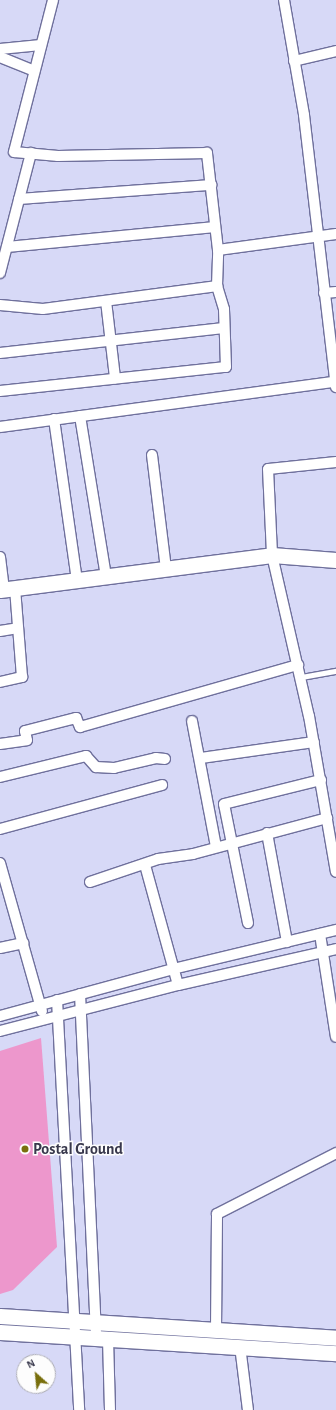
<!DOCTYPE html>
<html>
<head>
<meta charset="utf-8">
<style>
	body { margin:0 }
	#map { position:relative; width:336px; height:1410px; overflow:hidden; background:#d7d9f7; font-family:"Alegreya Sans",sans-serif }
	div>[style] { position:absolute }
	.green>* { inset:0; background:#ed97cc }
	.roads { filter:drop-shadow(1px 0 #6f709c) drop-shadow(-1px 0 #6f709c) drop-shadow(0 1px #6f709c) drop-shadow(0 -1px #6f709c) }
	.lane>* { height:5px; margin:-2.5px; padding:0 2.5px; transform-origin:2.5px; border-radius:2.5px; background:#fff }
	.street>* { height:10px; margin:-5px; padding:0 5px; transform-origin:5px; border-radius:5px; background:#fff }
	.secondary>* { height:15px; margin:-7.5px; padding:0 7.5px; transform-origin:7.5px; border-radius:7.5px; background:#fff }
	.dots>* { width:11px; height:11px; translate:-50% -50%; box-sizing:border-box; border:2px solid #fdfdfd; border-radius:50% }
	span { translate:-50% -50%; white-space:nowrap; text-align:center; line-height:1.15; -webkit-text-stroke:3px #fdfdfd; paint-order:stroke }
	.poi-label { font-size:16px; color:#38384c; font-weight:700 }
	.left { translate:0 -50%; text-align:left }
	.north { position:absolute; left:16px; top:1354px; width:40px; height:40px; box-sizing:border-box; background:#fdfdfd; border:1px solid #aeaeb6; border-radius:50%; rotate:333deg; font-size:11px; font-weight:700; line-height:16px; text-align:center; color:#38384c }
	.north::after { content:''; display:block; margin:auto; width:14px; height:18px; background:#796f0d; clip-path:polygon(50% 0,100% 100%,50% 72%,0 100%) }
</style>
</head>
<body>
<div id="map">
	<div class="green">
		<i style="clip-path:polygon(41px 1038px,57px 1247px,13px 1290px,0 1294px,0 1051px)"></i>
	</div>
	<div class="roads">
		<div class="lane">
			<i style="left:301px;top:677px;width:36px;rotate:-10deg"></i>
		</div>
		<div class="street">
			<i style="left:284px;top:0;width:117px;rotate:80.1deg"></i>
			<i style="left:304px;top:115px;width:274px;rotate:83.3deg"></i>
			<i style="left:0;top:49px;width:41px;rotate:-5.6deg"></i>
			<i style="left:0;top:57px;width:37px;rotate:22deg"></i>
			<i style="left:294px;top:61px;width:43px;rotate:-13.4deg"></i>
			<i style="left:19px;top:199px;width:193px;rotate:-4.2deg"></i>
			<i style="left:7px;top:247px;width:209px;rotate:-5.5deg"></i>
			<i style="left:218px;top:250px;width:119px;rotate:-7.7deg"></i>
			<i style="left:0;top:273px;width:124px;rotate:-75.5deg"></i>
			<i style="left:324px;top:293px;width:12px;rotate:-5deg"></i>
			<i style="left:106px;top:301px;width:78px;rotate:83.3deg"></i>
			<i style="left:0;top:305px;width:43px;rotate:5.3deg"></i>
			<i style="left:43px;top:309px;width:176px;rotate:-7.5deg"></i>
			<i style="left:0;top:353px;width:225px;rotate:-6.4deg"></i>
			<i style="left:0;top:391px;width:227px;rotate:-6.1deg"></i>
			<i style="left:226px;top:367px;width:58px;rotate:-92deg"></i>
			<i style="left:224px;top:309px;width:24px;rotate:-107deg"></i>
			<i style="left:217px;top:286px;width:36px;rotate:-88deg"></i>
			<i style="left:218px;top:250px;width:98px;rotate:-96.5deg"></i>
			<i style="left:207px;top:153px;width:149px;rotate:178.8deg"></i>
			<i style="left:58px;top:156px;width:44px;rotate:-174.8deg"></i>
			<i style="left:14px;top:152px;width:157px;rotate:-75.6deg"></i>
			<i style="left:80px;top:416px;width:163px;rotate:80.8deg"></i>
			<i style="left:54px;top:419px;width:164px;rotate:81.9deg"></i>
			<i style="left:0;top:427px;width:338px;rotate:-7.7deg"></i>
			<i style="left:152px;top:455px;width:115px;rotate:83deg"></i>
			<i style="left:336px;top:462px;width:68px;rotate:174.1deg"></i>
			<i style="left:268px;top:469px;width:86px;rotate:87.3deg"></i>
			<i style="left:272px;top:555px;width:165px;rotate:77.1deg"></i>
			<i style="left:309px;top:716px;width:158px;rotate:80.2deg"></i>
			<i style="left:0;top:557px;width:32px;rotate:83deg"></i>
			<i style="left:0;top:631px;width:18px;rotate:-9deg"></i>
			<i style="left:0;top:682px;width:23px;rotate:-13deg"></i>
			<i style="left:22px;top:677px;width:89px;rotate:-94.5deg"></i>
			<i style="left:192px;top:721px;width:128px;rotate:79.2deg"></i>
			<i style="left:0;top:744px;width:27px;rotate:-8deg"></i>
			<i style="left:27px;top:740px;width:9px;rotate:-103deg"></i>
			<i style="left:25px;top:731px;width:53px;rotate:-14.3deg"></i>
			<i style="left:76px;top:718px;width:10px;rotate:66deg"></i>
			<i style="left:80px;top:727px;width:227px;rotate:-15.9deg"></i>
			<i style="left:201px;top:758px;width:114px;rotate:-8.1deg"></i>
			<i style="left:0;top:777px;width:89px;rotate:-13.7deg"></i>
			<i style="left:86px;top:756px;width:15px;rotate:48deg"></i>
			<i style="left:96px;top:767px;width:18px;rotate:3deg"></i>
			<i style="left:114px;top:768px;width:43px;rotate:-13.4deg"></i>
			<i style="left:156px;top:758px;width:9px;rotate:6deg"></i>
			<i style="left:0;top:829px;width:168px;rotate:-15.2deg"></i>
			<i style="left:267px;top:833px;width:111px;rotate:79.6deg"></i>
			<i style="left:0;top:863px;width:154px;rotate:74.2deg"></i>
			<i style="left:145px;top:865px;width:124px;rotate:74.6deg"></i>
			<i style="left:90px;top:882px;width:72px;rotate:-18.7deg"></i>
			<i style="left:158px;top:859px;width:35px;rotate:-8deg"></i>
			<i style="left:193px;top:854px;width:139px;rotate:-15deg"></i>
			<i style="left:248px;top:923px;width:121px;rotate:-101.4deg"></i>
			<i style="left:224px;top:804px;width:100px;rotate:-13.9deg"></i>
			<i style="left:320px;top:934px;width:104px;rotate:81.2deg"></i>
			<i style="left:0;top:948px;width:24px;rotate:-12deg"></i>
			<i style="left:80px;top:994px;width:344px;rotate:87.3deg"></i>
			<i style="left:57px;top:1000px;width:411px;rotate:86.9deg"></i>
			<i style="left:0;top:1016px;width:179px;rotate:-15.2deg"></i>
			<i style="left:173px;top:969px;width:168px;rotate:-13.5deg"></i>
			<i style="left:0;top:1031px;width:184px;rotate:-14.5deg"></i>
			<i style="left:178px;top:985px;width:162px;rotate:-12.8deg"></i>
			<i style="left:216px;top:1331px;width:117px;rotate:-89.5deg"></i>
			<i style="left:217px;top:1214px;width:134px;rotate:-27.1deg"></i>
			<i style="left:108px;top:1339px;width:71px;rotate:88.4deg"></i>
			<i style="left:240px;top:1346px;width:64px;rotate:82.9deg"></i>
		</div>
		<div class="secondary">
			<i style="left:0;top:590px;width:274px;rotate:-7.3deg"></i>
			<i style="left:272px;top:555px;width:64px;rotate:4.5deg"></i>
			<i style="left:0;top:1316px;width:337px;rotate:3.7deg"></i>
			<i style="left:0;top:1332px;width:337px;rotate:3.6deg"></i>
		</div>
	</div>
	<div class="dots">
		<i style="left:25px;top:1149px;background:#796f0d"></i>
	</div>
	<div class="poi-label">
		<span class="left" style="left:33px;top:1149px">Postal Ground</span>
	</div>
	<div class="north">N</div>
</div>
</body>
</html>
